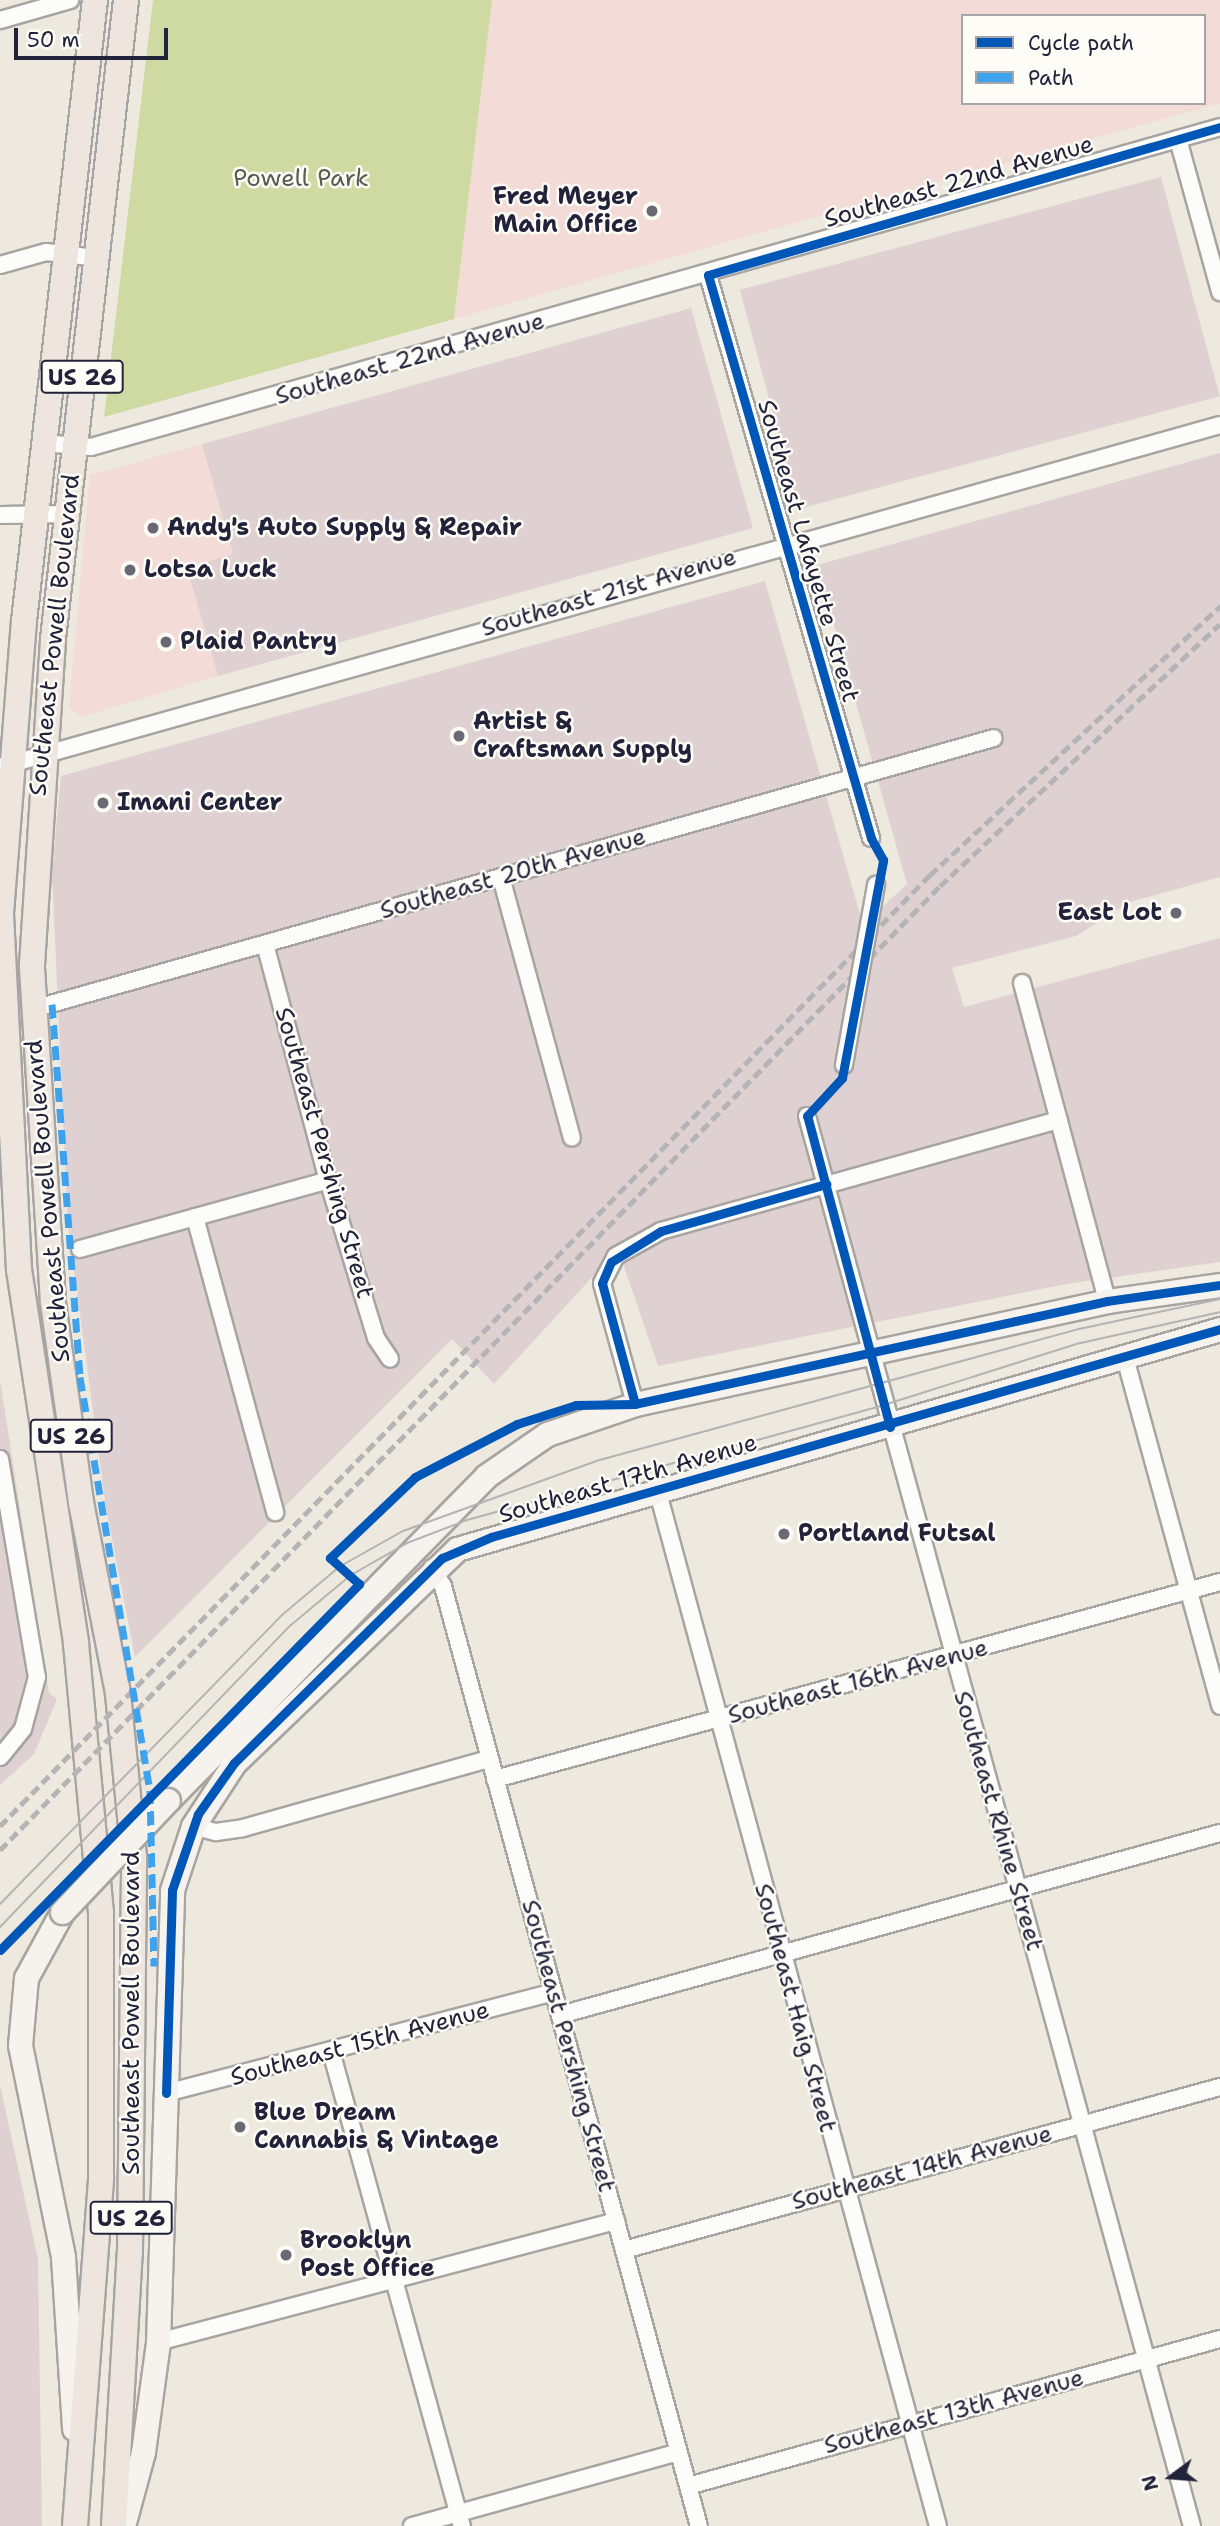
<!DOCTYPE html>
<html>
<head>
<meta charset="utf-8">
<style>
	body { margin:0 }
	#map { position:relative; width:1220px; height:2526px; overflow:hidden; background:#eee9de; font-family:"Shantell Sans",sans-serif }
	div>[style] { position:absolute }
	.built>* { inset:0; background:#f3dbd7 }
	.industrial>* { inset:0; background:#dfd1d1; transform-origin:0 0 }
	.green>* { inset:0; background:#cfd9a2 }
	.roads { filter:drop-shadow(2px 0 #a7a4a1) drop-shadow(-2px 0 #a7a4a1) drop-shadow(0 2px #a7a4a1) drop-shadow(0 -2px #a7a4a1) }
	.street>* { height:16px; margin:-8px; padding:0 8px; transform-origin:8px; border-radius:8px; background:#fcfcfa }
	.secondary>* { height:23px; margin:-11.5px; padding:0 11.5px; transform-origin:11.5px; border-radius:11.5px; background:#f6f3ef }
	.primary>* { height:24px; margin:-12px; padding:0 12px; transform-origin:12px; border-radius:12px; background:#eee6de }
	.tram>* { height:2px; margin:-1px; padding:0 1px; transform-origin:1px; border-radius:1px; background:#b4b3b5 }
	.rail>* { height:5px; margin-top:-2.5px; transform-origin:0; background:repeating-linear-gradient(90deg,#b4b3b5 0 10px,transparent 0 15px) }
	.bridges { filter:drop-shadow(2px 0 #a7a4a1) drop-shadow(-2px 0 #a7a4a1) drop-shadow(0 2px #a7a4a1) drop-shadow(0 -2px #a7a4a1) }
	.street-bridge>* { height:16px; margin:-8px; padding:0 8px; transform-origin:8px; border-radius:8px; background:#fcfcfa }
	.secondary-bridge>* { height:23px; margin:-11.5px; padding:0 11.5px; transform-origin:11.5px; border-radius:11.5px; background:#f6f3ef }
	.quiet>* { height:7px; margin-top:-3.5px; transform-origin:0; background:repeating-linear-gradient(90deg,#3ea2ec 0 14px,transparent 0 21px) }
	.cycleway>* { height:9px; margin:-4.5px; padding:0 4.5px; transform-origin:4.5px; border-radius:4.5px; background:#0057b8 }
	.dots>* { width:19px; height:19px; translate:-50% -50%; box-sizing:border-box; border:4px solid #fdfcf7; border-radius:50% }
	span { translate:-50% -50%; white-space:nowrap; text-align:center; line-height:1.15; -webkit-text-stroke:5px #fdfcf7; paint-order:stroke }
	.shield-label span { padding:2px 5px; background:#fdfcf7; border:2px solid; border-radius:5px; -webkit-text-stroke-width:0 }
	.shield-label { font-size:23px; color:#22223b; font-weight:700 }
	.park-label { font-size:24px; color:#555e4e }
	.street-label { font-size:24px; color:#22223b }
	.poi-label { font-size:24px; color:#22223b; font-weight:700 }
	.right { translate:-100% -50%; text-align:right }
	.left { translate:0 -50%; text-align:left }
	.legend { position:absolute; left:961px; top:14px; width:245px; height:91px; box-sizing:border-box; background:#fdfcf7; border:2px solid #a5a5ac; margin:0; padding:9px 12px; list-style:none; font-size:21px; color:#22223b }
	.legend li { display:flex; align-items:center; gap:14px; height:35px }
	.legend b { width:35px; border:2px solid #a5a5ac }
	.north { position:absolute; left:1136px; top:2442px; width:70px; height:70px; -webkit-text-stroke:5px #fdfcf7; paint-order:stroke; rotate:254deg; font-size:19px; font-weight:700; line-height:28px; text-align:center; color:#22223b }
	.north::after { content:''; display:block; margin:auto; width:24px; height:32px; background:#22223b; clip-path:polygon(50% 0,100% 100%,50% 72%,0 100%) }
	.scale { position:absolute; left:14px; top:28px; width:154px; height:32px; box-sizing:border-box; border:4px solid #22223b; border-top:0; padding-left:9px; font-size:21px; line-height:24px; white-space:nowrap; color:#22223b; -webkit-text-stroke:5px #fdfcf7; paint-order:stroke }
</style>
</head>
<body>
<div id="map">
	<div class="built">
		<i style="clip-path:polygon(evenodd,492px 0,1220px 0,1220px 103px,454px 319px,492px 0,963px 16px,1204px 16px,1204px 103px,963px 103px,963px 16px)"></i>
		<i style="clip-path:polygon(202px 444px,233px 555px,187px 568px,218px 676px,81px 717px,69px 707px,90px 475px)"></i>
	</div>
	<div class="industrial">
		<i style="left:1161px;top:177px;width:227px;height:436px;rotate:75deg"></i>
		<i style="clip-path:polygon(691px 308px,753px 528px,218px 676px,187px 568px,233px 554px,202px 444px)"></i>
		<i style="clip-path:polygon(1220px 453px,1220px 877px,1130px 902px,1076px 936px,952px 968px,964px 1007px,1220px 938px,1220px 1262px,1066px 1284px,658px 1366px,618px 1249px,494px 1384px,452px 1339px,135px 1657px,106px 1508px,68px 1225px,52px 873px,61px 776px,765px 581px,863px 925px,907px 884px,817px 565px)"></i>
		<i style="clip-path:polygon(0 1380px,49px 1693px,57px 1699px,34px 1754px,0 1785px)"></i>
		<i style="clip-path:polygon(0 2085px,38px 2259px,42px 2526px,0 2526px)"></i>
	</div>
	<div class="green">
		<i style="clip-path:polygon(153px 0,492px 0,454px 319px,104px 417px)"></i>
	</div>
	<div class="roads">
		<div class="street">
			<i style="left:0;top:20px;width:73px;rotate:-15.9deg"></i>
			<i style="left:1178px;top:139px;width:159px;rotate:74.6deg"></i>
			<i style="left:0;top:265px;width:48px;rotate:-15.8deg"></i>
			<i style="left:46px;top:252px;width:50px;rotate:6.8deg"></i>
			<i style="left:708px;top:275px;width:586px;rotate:73.85deg"></i>
			<i style="left:43px;top:443px;width:48px;rotate:4.8deg"></i>
			<i style="left:91px;top:447px;width:1173px;rotate:-15.82deg"></i>
			<i style="left:0;top:515px;width:66px;rotate:-0.9deg"></i>
			<i style="left:0;top:767px;width:1267px;rotate:-15.66deg"></i>
			<i style="left:501px;top:877px;width:270px;rotate:74.8deg"></i>
			<i style="left:265px;top:944px;width:244px;rotate:75.1deg"></i>
			<i style="left:328px;top:1180px;width:165px;rotate:73.1deg"></i>
			<i style="left:376px;top:1338px;width:25px;rotate:56deg"></i>
			<i style="left:1022px;top:983px;width:329px;rotate:75deg"></i>
			<i style="left:33px;top:1009px;width:998px;rotate:-15.75deg"></i>
			<i style="left:807px;top:1116px;width:1462px;rotate:74.73deg"></i>
			<i style="left:195px;top:1217px;width:306px;rotate:74.8deg"></i>
			<i style="left:80px;top:1249px;width:257px;rotate:-15.5deg"></i>
			<i style="left:1124px;top:1354px;width:365px;rotate:74.7deg"></i>
			<i style="left:635px;top:1404px;width:125px;rotate:-105.3deg"></i>
			<i style="left:602px;top:1283px;width:30px;rotate:-63deg"></i>
			<i style="left:616px;top:1256px;width:51px;rotate:-29.1deg"></i>
			<i style="left:661px;top:1231px;width:413px;rotate:-15.6deg"></i>
			<i style="left:0;top:1459px;width:221px;rotate:80.4deg"></i>
			<i style="left:37px;top:1677px;width:54px;rotate:105.1deg"></i>
			<i style="left:23px;top:1729px;width:36px;rotate:129deg"></i>
			<i style="left:657px;top:1489px;width:1074px;rotate:74.84deg"></i>
			<i style="left:432px;top:1568px;width:21px;rotate:59deg"></i>
			<i style="left:443px;top:1586px;width:974px;rotate:74.77deg"></i>
			<i style="left:495px;top:1779px;width:751px;rotate:-15.2deg"></i>
			<i style="left:193px;top:1826px;width:24px;rotate:15deg"></i>
			<i style="left:216px;top:1832px;width:27px;rotate:-8deg"></i>
			<i style="left:243px;top:1828px;width:255px;rotate:-15.7deg"></i>
			<i style="left:560px;top:2015px;width:685px;rotate:-15.42deg"></i>
			<i style="left:331px;top:2051px;width:493px;rotate:74.6deg"></i>
			<i style="left:166px;top:2093px;width:400px;rotate:-14.6deg"></i>
			<i style="left:624px;top:2250px;width:618px;rotate:-15.3deg"></i>
			<i style="left:158px;top:2342px;width:474px;rotate:-14.8deg"></i>
			<i style="left:688px;top:2486px;width:552px;rotate:-15.45deg"></i>
			<i style="left:412px;top:2526px;width:276px;rotate:-15.5deg"></i>
		</div>
		<div class="secondary">
			<i style="left:168px;top:1800px;width:454px;rotate:-45.5deg"></i>
			<i style="left:486px;top:1476px;width:74px;rotate:-34.5deg"></i>
			<i style="left:547px;top:1434px;width:93px;rotate:-18.8deg"></i>
			<i style="left:635px;top:1404px;width:483px;rotate:-12.3deg"></i>
			<i style="left:1107px;top:1301px;width:114px;rotate:-8.1deg"></i>
			<i style="left:62px;top:1912px;width:75px;rotate:118.6deg"></i>
			<i style="left:26px;top:1978px;width:67px;rotate:95.1deg"></i>
			<i style="left:20px;top:2045px;width:216px;rotate:78.5deg"></i>
			<i style="left:63px;top:2257px;width:172px;rotate:86.3deg"></i>
			<i style="left:123px;top:2526px;width:77px;rotate:-74.9deg"></i>
			<i style="left:143px;top:2452px;width:111px;rotate:-82.2deg"></i>
			<i style="left:158px;top:2342px;width:452px;rotate:-88.2deg"></i>
			<i style="left:172px;top:1890px;width:67px;rotate:-71.8deg"></i>
			<i style="left:193px;top:1826px;width:75px;rotate:-56.9deg"></i>
			<i style="left:234px;top:1763px;width:309px;rotate:-43.8deg"></i>
			<i style="left:457px;top:1549px;width:794px;rotate:-16.08deg"></i>
		</div>
		<div class="primary">
			<i style="left:75px;top:2526px;width:349px;rotate:-85.7deg"></i>
			<i style="left:101px;top:2178px;width:265px;rotate:-90deg"></i>
			<i style="left:101px;top:1913px;width:272px;rotate:-95.3deg"></i>
			<i style="left:76px;top:1642px;width:376px;rotate:-98.7deg"></i>
			<i style="left:19px;top:1270px;width:357px;rotate:-92.9deg"></i>
			<i style="left:1px;top:913px;width:293px;rotate:-85.5deg"></i>
			<i style="left:24px;top:621px;width:625px;rotate:-83.48deg"></i>
			<i style="left:114px;top:2526px;width:275px;rotate:-86.7deg"></i>
			<i style="left:130px;top:2251px;width:394px;rotate:-89.4deg"></i>
			<i style="left:134px;top:1857px;width:165px;rotate:-95.6deg"></i>
			<i style="left:118px;top:1693px;width:195px;rotate:-101deg"></i>
			<i style="left:81px;top:1502px;width:202px;rotate:-98deg"></i>
			<i style="left:53px;top:1302px;width:338px;rotate:-93.6deg"></i>
			<i style="left:32px;top:965px;width:327px;rotate:-86.3deg"></i>
			<i style="left:53px;top:639px;width:643px;rotate:-83.48deg"></i>
		</div>
	</div>
	<div class="tram">
		<i style="left:0;top:1904px;width:404px;rotate:-45.7deg"></i>
		<i style="left:282px;top:1615px;width:75px;rotate:-40.1deg"></i>
		<i style="left:339px;top:1567px;width:73px;rotate:-29.4deg"></i>
		<i style="left:403px;top:1531px;width:205px;rotate:-19.9deg"></i>
		<i style="left:596px;top:1461px;width:501px;rotate:-15.29deg"></i>
		<i style="left:1079px;top:1329px;width:144px;rotate:-12deg"></i>
		<i style="left:0;top:1927px;width:419px;rotate:-46.1deg"></i>
		<i style="left:291px;top:1625px;width:78px;rotate:-39.8deg"></i>
		<i style="left:351px;top:1575px;width:64px;rotate:-29.7deg"></i>
		<i style="left:407px;top:1543px;width:64px;rotate:-21deg"></i>
		<i style="left:467px;top:1520px;width:433px;rotate:-15.4deg"></i>
		<i style="left:884px;top:1405px;width:201px;rotate:-17.6deg"></i>
		<i style="left:1076px;top:1344px;width:148px;rotate:-12.5deg"></i>
	</div>
	<div class="rail">
		<i style="left:0;top:1826px;width:1330px;rotate:-45.64deg"></i>
		<i style="left:930px;top:875px;width:396px;rotate:-42.8deg"></i>
		<i style="left:0;top:1850px;width:1346px;rotate:-45.72deg"></i>
		<i style="left:940px;top:886px;width:383px;rotate:-43.1deg"></i>
	</div>
	<div class="bridges">
		<div class="street-bridge">
			<i style="left:844px;top:1065px;width:183px;rotate:-79.9deg"></i>
		</div>
		<div class="secondary-bridge">
			<i style="left:62px;top:1912px;width:154px;rotate:-46.6deg"></i>
		</div>
	</div>
	<div class="quiet">
		<i style="left:52px;top:1004px;width:374px;rotate:85.7deg"></i>
		<i style="left:80px;top:1377px;width:419px;rotate:80.4deg"></i>
		<i style="left:150px;top:1790px;width:176px;rotate:88.7deg"></i>
	</div>
	<div class="cycleway">
		<i style="left:635px;top:1404px;width:125px;rotate:-105.3deg"></i>
		<i style="left:602px;top:1283px;width:23px;rotate:-67deg"></i>
		<i style="left:611px;top:1262px;width:59px;rotate:-31.8deg"></i>
		<i style="left:661px;top:1231px;width:172px;rotate:-15.9deg"></i>
		<i style="left:890px;top:1427px;width:322px;rotate:-104.9deg"></i>
		<i style="left:807px;top:1116px;width:52px;rotate:-47.4deg"></i>
		<i style="left:842px;top:1078px;width:222px;rotate:-79.3deg"></i>
		<i style="left:883px;top:860px;width:25px;rotate:-119deg"></i>
		<i style="left:871px;top:838px;width:586px;rotate:-106.15deg"></i>
		<i style="left:708px;top:275px;width:533px;rotate:-16.12deg"></i>
		<i style="left:0;top:1950px;width:513px;rotate:-45.55deg"></i>
		<i style="left:359px;top:1584px;width:39px;rotate:-138deg"></i>
		<i style="left:330px;top:1558px;width:117px;rotate:-43.6deg"></i>
		<i style="left:415px;top:1477px;width:115px;rotate:-27.5deg"></i>
		<i style="left:517px;top:1424px;width:62px;rotate:-17.9deg"></i>
		<i style="left:576px;top:1405px;width:59px;rotate:-1deg"></i>
		<i style="left:635px;top:1404px;width:483px;rotate:-12.3deg"></i>
		<i style="left:1107px;top:1301px;width:114px;rotate:-8.1deg"></i>
		<i style="left:166px;top:2093px;width:203px;rotate:-88.3deg"></i>
		<i style="left:172px;top:1890px;width:80px;rotate:-71.1deg"></i>
		<i style="left:198px;top:1814px;width:62px;rotate:-54.8deg"></i>
		<i style="left:234px;top:1763px;width:292px;rotate:-44.6deg"></i>
		<i style="left:442px;top:1558px;width:53px;rotate:-23.2deg"></i>
		<i style="left:491px;top:1537px;width:758px;rotate:-15.92deg"></i>
	</div>
	<div class="dots">
		<i style="left:652px;top:211px;background:#696874"></i>
		<i style="left:153px;top:528px;background:#696874"></i>
		<i style="left:130px;top:570px;background:#696874"></i>
		<i style="left:166px;top:642px;background:#696874"></i>
		<i style="left:459px;top:736px;background:#696874"></i>
		<i style="left:103px;top:803px;background:#696874"></i>
		<i style="left:1176px;top:913px;background:#696874"></i>
		<i style="left:784px;top:1534px;background:#696874"></i>
		<i style="left:240px;top:2127px;background:#696874"></i>
		<i style="left:286px;top:2255px;background:#696874"></i>
	</div>
	<div class="shield-label">
		<span style="left:82px;top:377px">US 26</span>
		<span style="left:71px;top:1436px">US 26</span>
		<span style="left:131px;top:2218px">US 26</span>
	</div>
	<div class="park-label">
		<span style="left:301px;top:179px">Powell Park</span>
	</div>
	<div class="street-label">
		<span style="left:959px;top:182px;rotate:-16deg">Southeast 22nd Avenue</span>
		<span style="left:410px;top:359px;rotate:-16deg">Southeast 22nd Avenue</span>
		<span style="left:808px;top:551px;rotate:74deg">Southeast Lafayette Street</span>
		<span style="left:609px;top:593px;rotate:-16deg">Southeast 21st Avenue</span>
		<span style="left:55px;top:635px;rotate:-84deg">Southeast Powell Boulevard</span>
		<span style="left:513px;top:874px;rotate:-16deg">Southeast 20th Avenue</span>
		<span style="left:324px;top:1153px;rotate:74deg">Southeast Pershing Street</span>
		<span style="left:48px;top:1201px;rotate:-95deg">Southeast Powell Boulevard</span>
		<span style="left:628px;top:1479px;rotate:-16deg">Southeast 17th Avenue</span>
		<span style="left:858px;top:1682px;rotate:-15deg">Southeast 16th Avenue</span>
		<span style="left:998px;top:1821px;rotate:74deg">Southeast Rhine Street</span>
		<span style="left:795px;top:2008px;rotate:75deg">Southeast Haig Street</span>
		<span style="left:132px;top:2013px;rotate:-90deg">Southeast Powell Boulevard</span>
		<span style="left:360px;top:2044px;rotate:-15deg">Southeast 15th Avenue</span>
		<span style="left:568px;top:2046px;rotate:75deg">Southeast Pershing Street</span>
		<span style="left:922px;top:2168px;rotate:-15deg">Southeast 14th Avenue</span>
		<span style="left:954px;top:2412px;rotate:-15deg">Southeast 13th Avenue</span>
	</div>
	<div class="poi-label">
		<span class="right" style="left:638px;top:211px">Fred Meyer<br>Main Office</span>
		<span class="left" style="left:167px;top:528px">Andy's Auto Supply &amp; Repair</span>
		<span class="left" style="left:144px;top:570px">Lotsa Luck</span>
		<span class="left" style="left:180px;top:642px">Plaid Pantry</span>
		<span class="left" style="left:473px;top:736px">Artist &amp;<br>Craftsman Supply</span>
		<span class="left" style="left:117px;top:803px">Imani Center</span>
		<span class="right" style="left:1162px;top:913px">East Lot</span>
		<span class="left" style="left:798px;top:1534px">Portland Futsal</span>
		<span class="left" style="left:254px;top:2127px">Blue Dream<br>Cannabis &amp; Vintage</span>
		<span class="left" style="left:300px;top:2255px">Brooklyn<br>Post Office</span>
	</div>
	<ul class="legend">
	<li><b style="height:9px;background:#0057b8"></b>Cycle path</li>
	<li><b style="height:9px;background:#3ea2ec"></b>Path</li>
	</ul>
	<div class="north">N</div>
	<div class="scale">50 m</div>
</div>
</body>
</html>
